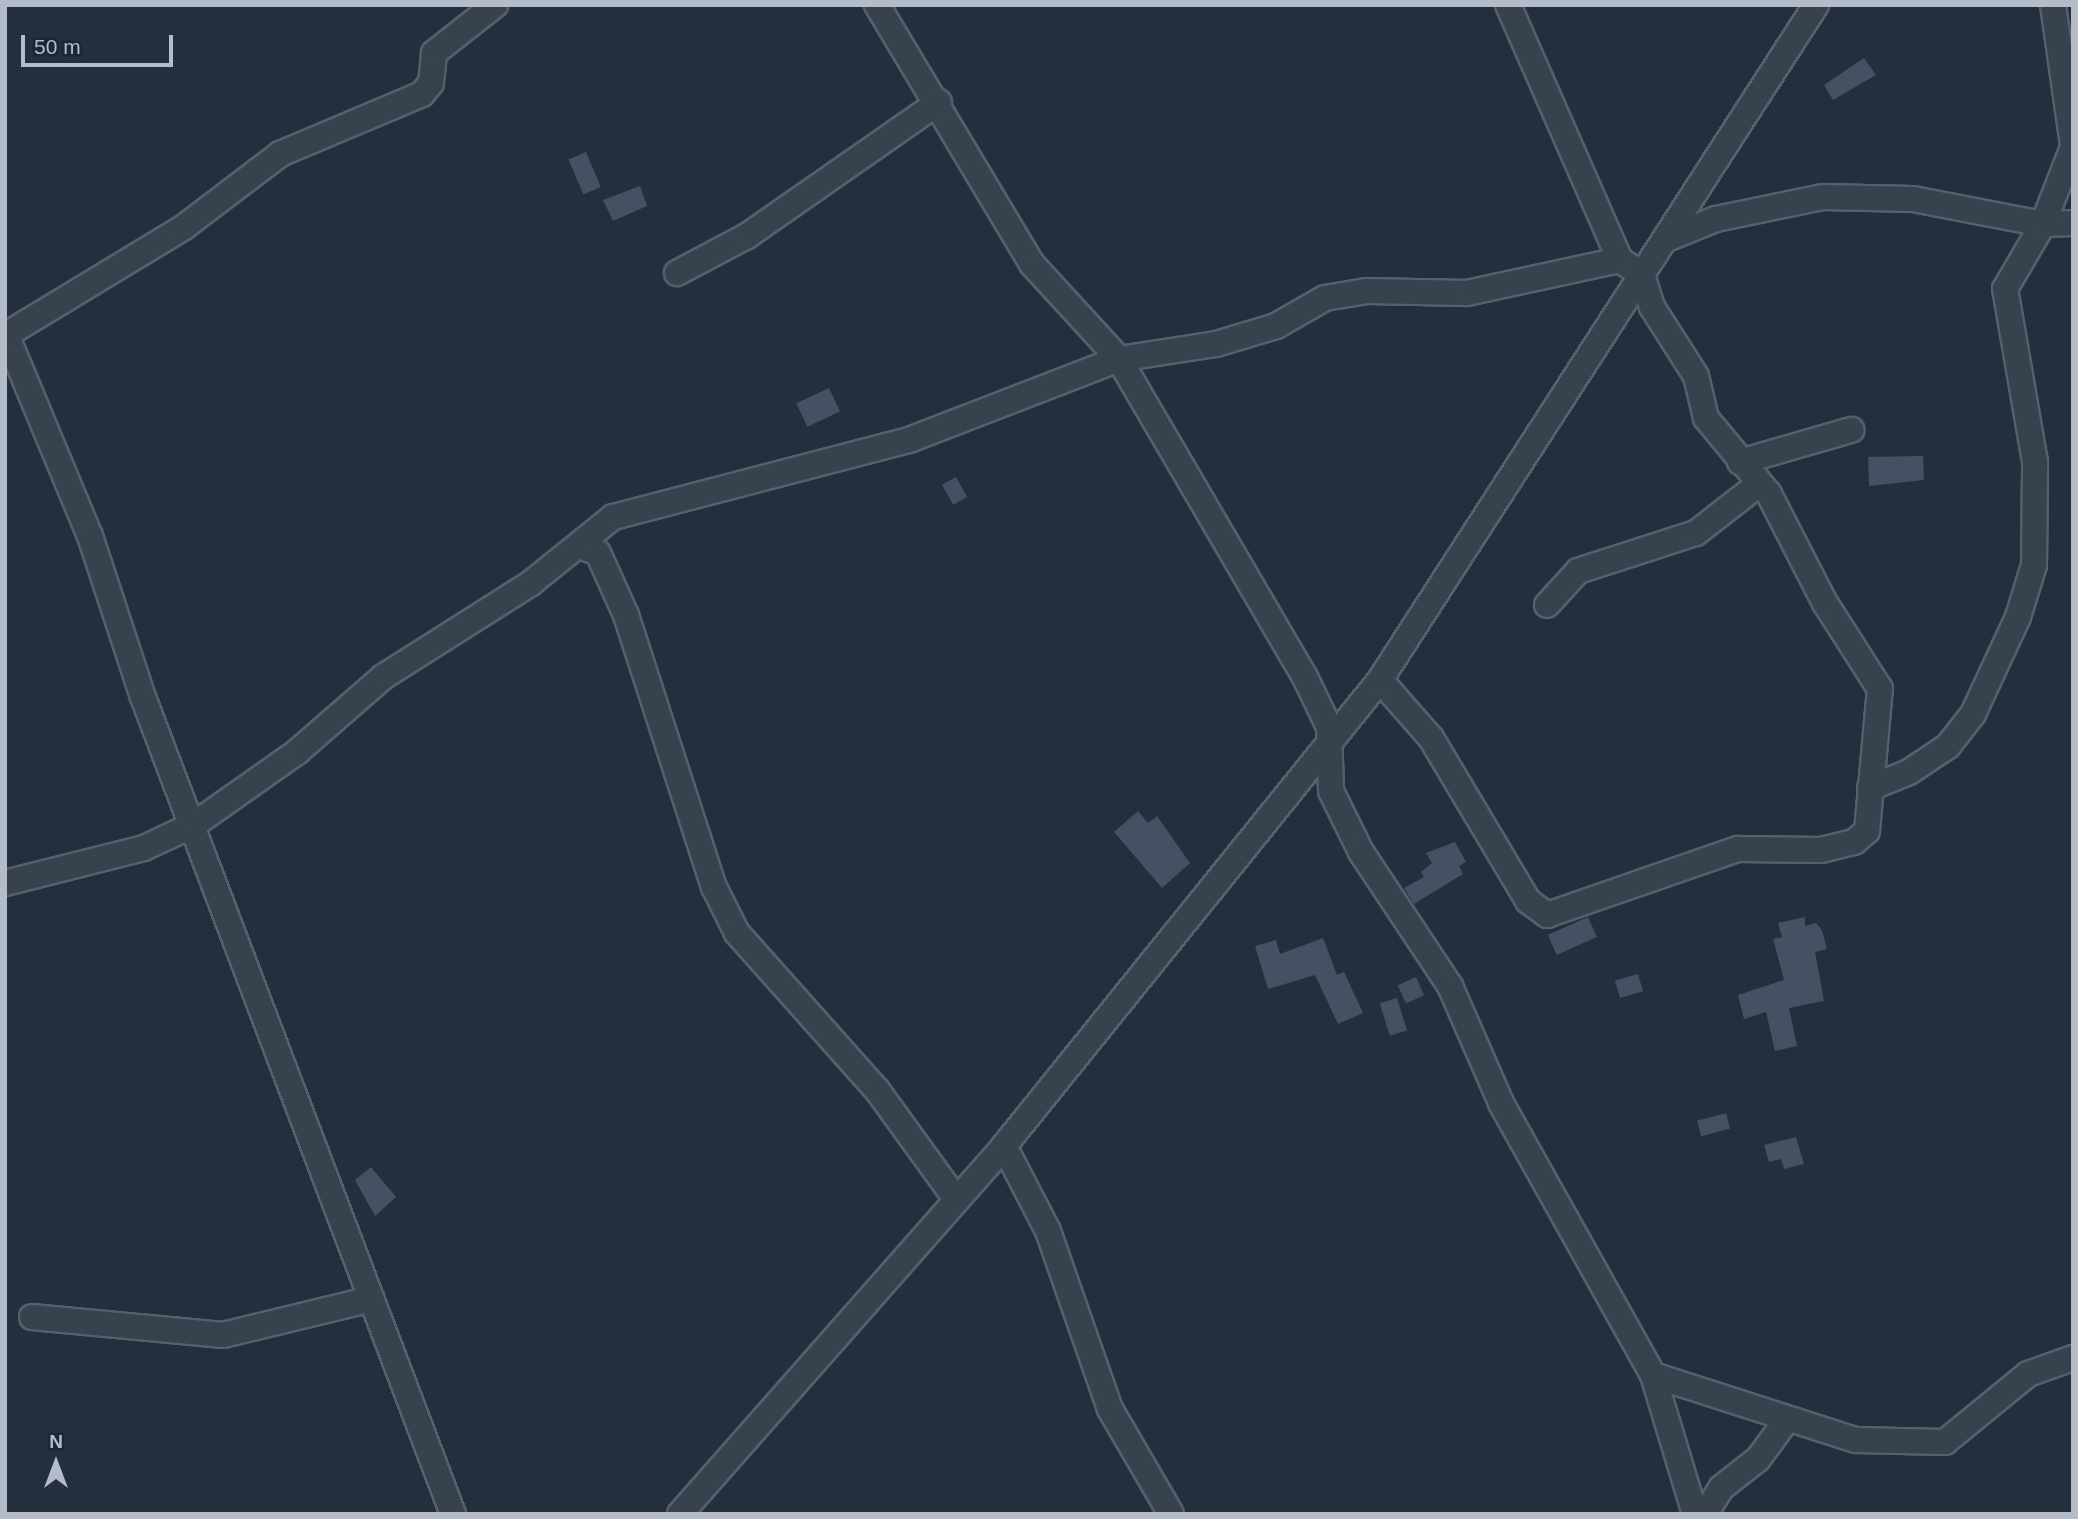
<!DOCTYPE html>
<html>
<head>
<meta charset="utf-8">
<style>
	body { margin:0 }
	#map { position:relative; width:2078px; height:1519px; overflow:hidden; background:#242f3e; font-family:Helvetica,sans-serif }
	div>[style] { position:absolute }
	.building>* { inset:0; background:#455162; transform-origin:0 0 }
	.roads { filter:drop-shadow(2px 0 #565f6c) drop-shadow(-2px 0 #565f6c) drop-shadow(0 2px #565f6c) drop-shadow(0 -2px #565f6c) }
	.minor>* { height:24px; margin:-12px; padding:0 12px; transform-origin:12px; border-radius:12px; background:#38414e }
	span { translate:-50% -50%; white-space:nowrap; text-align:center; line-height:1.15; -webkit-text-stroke:7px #1d2633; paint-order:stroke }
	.frame { position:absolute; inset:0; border:7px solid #b4bcc9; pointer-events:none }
	.north { position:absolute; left:21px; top:1428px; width:70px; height:70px; -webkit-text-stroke:5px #1d2633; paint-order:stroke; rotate:0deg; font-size:19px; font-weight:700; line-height:28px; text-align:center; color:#b4bcc9 }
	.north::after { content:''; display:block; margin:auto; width:24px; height:32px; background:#b4bcc9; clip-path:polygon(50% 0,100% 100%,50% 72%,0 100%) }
	.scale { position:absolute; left:21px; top:35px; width:152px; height:32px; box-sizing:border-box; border:4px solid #b4bcc9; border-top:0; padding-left:9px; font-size:21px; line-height:24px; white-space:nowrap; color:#b4bcc9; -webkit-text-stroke:5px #1d2633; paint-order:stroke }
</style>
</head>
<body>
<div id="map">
	<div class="building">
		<i style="clip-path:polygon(1864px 58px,1876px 75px,1833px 100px,1824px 85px)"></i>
		<i style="left:586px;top:152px;width:38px;height:19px;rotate:67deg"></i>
		<i style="clip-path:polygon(640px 186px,647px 206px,613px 221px,603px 200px)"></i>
		<i style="left:829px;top:388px;width:26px;height:36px;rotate:65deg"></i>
		<i style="clip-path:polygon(1923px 456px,1924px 480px,1869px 486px,1868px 457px)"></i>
		<i style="left:956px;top:477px;width:23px;height:16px;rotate:61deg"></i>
		<i style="clip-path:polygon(1138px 811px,1148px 823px,1157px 816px,1190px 863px,1162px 888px,1114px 832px)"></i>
		<i style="clip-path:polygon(1455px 842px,1466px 862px,1459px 866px,1463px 874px,1414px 904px,1404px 888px,1424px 877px,1421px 872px,1432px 863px,1426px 853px)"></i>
		<i style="left:1588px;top:917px;width:22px;height:44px;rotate:66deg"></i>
		<i style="clip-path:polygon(1805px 917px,1805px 926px,1816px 923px,1822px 930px,1827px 949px,1815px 952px,1824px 1001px,1789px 1008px,1797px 1046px,1775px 1051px,1766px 1012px,1744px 1019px,1738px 995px,1784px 980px,1773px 939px,1782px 937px,1778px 923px)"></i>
		<i style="clip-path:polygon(1323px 938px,1337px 975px,1344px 972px,1363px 1013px,1338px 1024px,1315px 975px,1268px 989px,1255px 946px,1276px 940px,1280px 954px)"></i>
		<i style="left:1638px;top:974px;width:18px;height:24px;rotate:74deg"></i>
		<i style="left:1416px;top:977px;width:20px;height:20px;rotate:66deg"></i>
		<i style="left:1397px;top:998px;width:34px;height:18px;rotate:73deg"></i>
		<i style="left:1726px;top:1113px;width:16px;height:30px;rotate:75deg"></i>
		<i style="clip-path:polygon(1796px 1137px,1804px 1164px,1784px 1169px,1781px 1159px,1769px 1162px,1764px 1145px)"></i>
		<i style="clip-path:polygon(371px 1167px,396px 1197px,375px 1216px,355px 1180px)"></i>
	</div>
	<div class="roads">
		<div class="minor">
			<i style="left:877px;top:5px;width:302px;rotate:59.1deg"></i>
			<i style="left:1032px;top:264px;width:129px;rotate:47.5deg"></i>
			<i style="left:1119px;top:359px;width:366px;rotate:59.7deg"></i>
			<i style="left:1304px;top:675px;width:58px;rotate:64.3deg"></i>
			<i style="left:1329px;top:727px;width:64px;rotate:88.2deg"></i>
			<i style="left:1331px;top:791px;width:68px;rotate:63.8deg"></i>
			<i style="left:1361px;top:852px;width:161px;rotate:56.4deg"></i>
			<i style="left:1450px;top:986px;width:128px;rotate:66.4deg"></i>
			<i style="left:1501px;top:1103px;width:312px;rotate:60.8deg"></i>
			<i style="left:1653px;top:1375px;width:145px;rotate:73.2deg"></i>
			<i style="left:2053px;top:5px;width:141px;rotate:81.9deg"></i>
			<i style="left:1667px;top:239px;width:53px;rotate:-22.2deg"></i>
			<i style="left:1716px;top:219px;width:109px;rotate:-11.6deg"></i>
			<i style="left:1823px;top:197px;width:90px;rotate:1.3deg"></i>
			<i style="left:1913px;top:199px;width:132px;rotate:10.9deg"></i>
			<i style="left:2043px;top:224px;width:30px;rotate:-2deg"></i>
			<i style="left:677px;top:273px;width:79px;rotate:-27.9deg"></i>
			<i style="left:747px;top:236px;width:234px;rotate:-34.9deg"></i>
			<i style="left:5px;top:332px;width:221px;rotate:67.4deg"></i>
			<i style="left:90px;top:536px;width:169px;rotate:71.8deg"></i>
			<i style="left:143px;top:697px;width:874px;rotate:69.22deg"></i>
			<i style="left:6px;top:335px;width:208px;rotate:-31.2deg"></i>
			<i style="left:184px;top:227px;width:121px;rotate:-37.2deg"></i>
			<i style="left:280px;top:154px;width:154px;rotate:-22.9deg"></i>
			<i style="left:422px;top:94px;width:14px;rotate:-51deg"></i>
			<i style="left:431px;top:83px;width:30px;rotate:-84deg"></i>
			<i style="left:434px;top:53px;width:78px;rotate:-38.2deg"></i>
			<i style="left:1740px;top:462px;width:116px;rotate:-16.1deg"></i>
			<i style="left:583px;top:547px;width:16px;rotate:22deg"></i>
			<i style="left:598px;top:553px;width:68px;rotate:65.7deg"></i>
			<i style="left:626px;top:615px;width:286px;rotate:72.1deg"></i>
			<i style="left:714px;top:887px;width:51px;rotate:63.4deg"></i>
			<i style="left:737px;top:933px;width:210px;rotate:48.3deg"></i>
			<i style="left:877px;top:1090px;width:135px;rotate:54.1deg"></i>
			<i style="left:1547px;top:605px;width:46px;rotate:-47.6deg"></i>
			<i style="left:1578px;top:571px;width:124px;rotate:-17.9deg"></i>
			<i style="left:1696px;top:533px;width:80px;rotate:-37.9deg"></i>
			<i style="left:1380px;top:680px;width:77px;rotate:48.7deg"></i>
			<i style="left:1431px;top:738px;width:190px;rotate:59.2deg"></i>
			<i style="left:1528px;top:901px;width:24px;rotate:36deg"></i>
			<i style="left:1547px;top:915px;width:202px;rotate:-19.1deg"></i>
			<i style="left:1738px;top:849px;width:83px;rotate:0.7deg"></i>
			<i style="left:1821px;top:850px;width:34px;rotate:-14deg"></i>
			<i style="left:1854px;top:842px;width:17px;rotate:-40deg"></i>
			<i style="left:1867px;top:831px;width:143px;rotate:-84.8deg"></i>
			<i style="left:1880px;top:689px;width:102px;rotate:-122.6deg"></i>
			<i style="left:1825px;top:603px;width:123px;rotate:-117.2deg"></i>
			<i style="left:1769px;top:494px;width:99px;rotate:-129.7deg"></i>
			<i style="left:1706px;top:418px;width:43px;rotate:-103.4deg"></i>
			<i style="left:1696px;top:376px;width:82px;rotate:-122.5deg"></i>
			<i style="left:1652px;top:307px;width:34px;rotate:-107deg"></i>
			<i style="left:1642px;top:274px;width:26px;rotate:-148deg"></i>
			<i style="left:1620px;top:260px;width:279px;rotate:-113.7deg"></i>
			<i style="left:1870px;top:788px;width:42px;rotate:-22.3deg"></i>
			<i style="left:1909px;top:772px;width:47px;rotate:-33.7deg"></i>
			<i style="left:1948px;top:746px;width:41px;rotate:-52deg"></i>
			<i style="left:1973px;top:714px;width:107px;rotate:-65.1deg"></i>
			<i style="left:2018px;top:617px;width:54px;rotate:-72.9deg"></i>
			<i style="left:2034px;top:565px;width:103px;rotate:-89.4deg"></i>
			<i style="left:2035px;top:462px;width:176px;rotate:-99.8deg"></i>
			<i style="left:2005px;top:289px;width:75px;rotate:-59.7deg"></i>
			<i style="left:2043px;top:224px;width:83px;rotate:-68.7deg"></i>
			<i style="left:5px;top:883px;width:143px;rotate:-14.1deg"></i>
			<i style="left:144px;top:848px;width:56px;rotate:-25.2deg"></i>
			<i style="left:195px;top:824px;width:125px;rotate:-35.2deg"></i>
			<i style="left:297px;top:752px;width:114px;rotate:-41.1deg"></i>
			<i style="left:383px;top:677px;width:175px;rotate:-32.4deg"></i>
			<i style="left:531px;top:583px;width:105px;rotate:-38.8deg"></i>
			<i style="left:613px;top:517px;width:306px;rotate:-14.6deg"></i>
			<i style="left:909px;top:440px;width:225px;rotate:-21.1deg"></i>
			<i style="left:1119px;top:359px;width:98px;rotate:-8.8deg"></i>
			<i style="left:1216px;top:344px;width:63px;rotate:-16.7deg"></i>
			<i style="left:1276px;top:326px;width:56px;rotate:-29.7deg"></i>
			<i style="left:1325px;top:298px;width:43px;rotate:-9.5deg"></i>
			<i style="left:1367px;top:291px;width:100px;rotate:1.1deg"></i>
			<i style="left:1467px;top:293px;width:157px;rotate:-12.2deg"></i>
			<i style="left:1004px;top:1146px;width:96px;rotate:62.6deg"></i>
			<i style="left:1048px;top:1231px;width:188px;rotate:70.8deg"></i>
			<i style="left:1110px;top:1409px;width:121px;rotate:59.8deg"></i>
			<i style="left:32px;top:1317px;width:192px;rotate:5.4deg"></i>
			<i style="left:223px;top:1335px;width:153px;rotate:-13.6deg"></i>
			<i style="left:1653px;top:1375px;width:213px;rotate:17.8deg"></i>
			<i style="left:1856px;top:1440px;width:89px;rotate:1.3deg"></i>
			<i style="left:1945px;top:1442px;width:107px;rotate:-39.3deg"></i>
			<i style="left:2028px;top:1374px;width:48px;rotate:-19.6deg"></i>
			<i style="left:680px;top:1514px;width:490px;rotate:-48.6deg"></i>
			<i style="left:1004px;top:1146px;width:599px;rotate:-51.1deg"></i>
			<i style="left:1380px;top:680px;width:804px;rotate:-57.14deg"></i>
			<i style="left:1705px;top:1514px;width:31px;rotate:-58deg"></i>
			<i style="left:1721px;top:1488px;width:47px;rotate:-38.1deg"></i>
			<i style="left:1758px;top:1459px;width:47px;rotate:-53.6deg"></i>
		</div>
	</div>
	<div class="frame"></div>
	<div class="north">N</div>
	<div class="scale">50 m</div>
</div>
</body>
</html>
